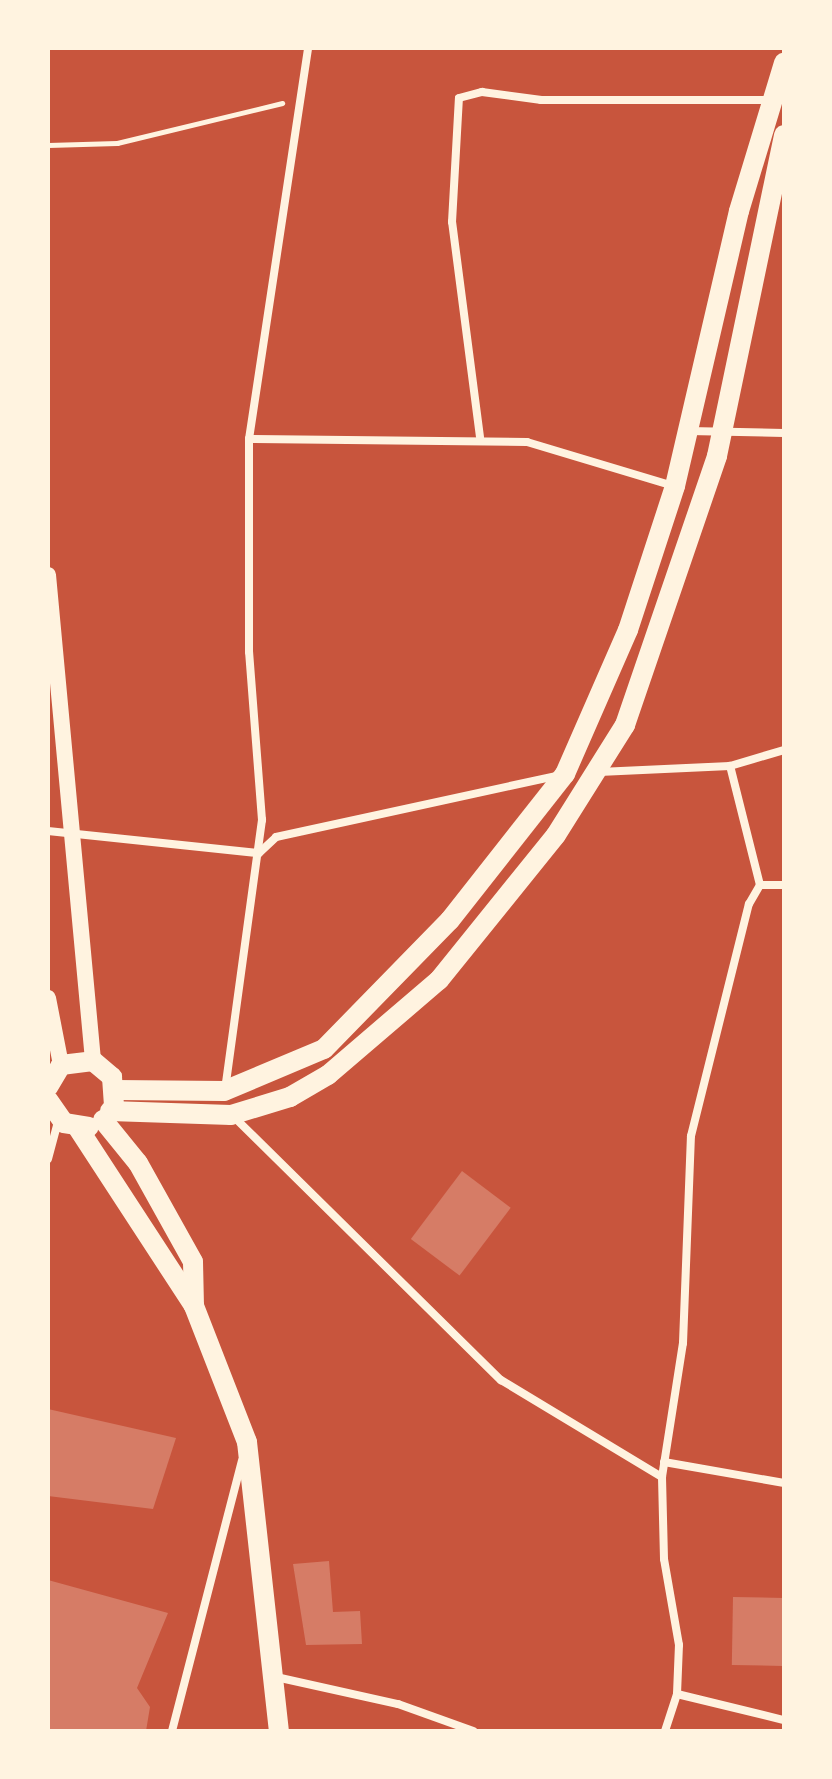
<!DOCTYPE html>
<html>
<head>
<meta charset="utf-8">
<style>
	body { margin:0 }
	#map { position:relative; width:832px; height:1779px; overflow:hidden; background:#c8553d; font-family:"Archivo Narrow",sans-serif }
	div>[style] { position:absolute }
	.building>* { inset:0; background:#d67c66; transform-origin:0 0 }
	.path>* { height:5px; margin:-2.5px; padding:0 2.5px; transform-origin:2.5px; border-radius:2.5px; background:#fff3e0 }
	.minor>* { height:8px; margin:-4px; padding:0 4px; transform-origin:4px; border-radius:4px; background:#fff3e0 }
	.secondary>* { height:16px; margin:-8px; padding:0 8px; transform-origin:8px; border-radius:8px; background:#fff3e0 }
	.primary>* { height:20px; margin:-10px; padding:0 10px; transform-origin:10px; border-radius:10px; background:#fff3e0 }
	span { translate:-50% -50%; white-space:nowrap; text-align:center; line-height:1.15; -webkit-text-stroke:7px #fff3e0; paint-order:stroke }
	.frame { position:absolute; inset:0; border:50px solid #fff3e0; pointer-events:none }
</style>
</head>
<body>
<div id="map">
	<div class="building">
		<i style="left:462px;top:1171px;width:61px;height:85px;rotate:37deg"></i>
		<i style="clip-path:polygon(48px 1409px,176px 1438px,153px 1509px,48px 1496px)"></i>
		<i style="clip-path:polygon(329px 1561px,333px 1612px,360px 1611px,362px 1644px,306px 1645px,293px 1564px)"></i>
		<i style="clip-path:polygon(48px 1580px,168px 1613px,137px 1688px,150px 1707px,146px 1731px,48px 1731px)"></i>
		<i style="left:733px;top:1597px;width:51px;height:68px;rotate:1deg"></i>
	</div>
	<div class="path">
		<i style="left:48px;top:145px;width:69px;rotate:-1.7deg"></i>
		<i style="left:117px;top:143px;width:170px;rotate:-13.6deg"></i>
	</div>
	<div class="minor">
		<i style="left:689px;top:431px;width:95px;rotate:1.2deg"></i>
		<i style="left:480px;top:437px;width:217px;rotate:-97.4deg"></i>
		<i style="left:452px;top:222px;width:124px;rotate:-86.8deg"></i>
		<i style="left:459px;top:98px;width:24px;rotate:-15deg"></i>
		<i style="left:482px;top:92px;width:60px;rotate:7.7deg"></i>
		<i style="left:541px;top:100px;width:227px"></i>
		<i style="left:249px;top:439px;width:278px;rotate:0.6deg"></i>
		<i style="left:527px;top:442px;width:153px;rotate:16.7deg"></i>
		<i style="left:599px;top:772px;width:131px;rotate:-2.6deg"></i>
		<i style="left:730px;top:766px;width:56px;rotate:-16.5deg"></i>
		<i style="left:48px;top:831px;width:212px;rotate:6deg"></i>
		<i style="left:259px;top:853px;width:23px;rotate:-43deg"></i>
		<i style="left:276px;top:837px;width:292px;rotate:-12.3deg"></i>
		<i style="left:760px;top:885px;width:24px"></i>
		<i style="left:225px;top:1090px;width:273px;rotate:-82.2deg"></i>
		<i style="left:262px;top:820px;width:169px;rotate:-94.4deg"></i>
		<i style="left:249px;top:652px;width:213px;rotate:-90deg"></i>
		<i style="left:249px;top:439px;width:395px;rotate:-81.4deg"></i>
		<i style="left:234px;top:1117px;width:375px;rotate:44.6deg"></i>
		<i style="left:501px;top:1380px;width:188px;rotate:31.1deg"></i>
		<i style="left:48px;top:1159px;width:39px;rotate:-75deg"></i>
		<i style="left:664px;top:1462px;width:122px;rotate:9.9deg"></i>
		<i style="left:276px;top:1677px;width:125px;rotate:12.5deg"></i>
		<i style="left:398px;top:1704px;width:80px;rotate:19.8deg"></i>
		<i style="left:677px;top:1694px;width:110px;rotate:13.7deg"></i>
		<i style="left:172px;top:1731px;width:279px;rotate:-75.5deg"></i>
		<i style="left:665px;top:1731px;width:39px;rotate:-72deg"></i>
		<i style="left:677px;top:1694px;width:49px;rotate:-87.7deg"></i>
		<i style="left:679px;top:1645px;width:87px;rotate:-99.9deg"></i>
		<i style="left:664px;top:1559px;width:82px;rotate:-91.4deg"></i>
		<i style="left:662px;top:1477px;width:136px;rotate:-81.1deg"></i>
		<i style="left:683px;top:1343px;width:207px;rotate:-87.8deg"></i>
		<i style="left:691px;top:1136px;width:239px;rotate:-76deg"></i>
		<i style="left:749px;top:904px;width:22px;rotate:-60deg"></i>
		<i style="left:760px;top:885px;width:123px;rotate:-104.1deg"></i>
	</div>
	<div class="secondary">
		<i style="left:48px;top:575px;width:488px;rotate:84.7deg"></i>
		<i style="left:48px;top:998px;width:68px;rotate:79deg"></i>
	</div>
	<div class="primary">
		<i style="left:48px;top:1087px;width:26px;rotate:-59deg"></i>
		<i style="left:61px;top:1065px;width:32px;rotate:-7deg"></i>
		<i style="left:93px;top:1061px;width:25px;rotate:40deg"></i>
		<i style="left:112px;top:1077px;width:26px;rotate:86deg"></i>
		<i style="left:115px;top:1090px;width:109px;rotate:0.5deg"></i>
		<i style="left:224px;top:1091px;width:108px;rotate:-22.8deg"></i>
		<i style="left:324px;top:1049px;width:180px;rotate:-45.7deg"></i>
		<i style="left:450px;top:920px;width:186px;rotate:-51.8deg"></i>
		<i style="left:565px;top:774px;width:157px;rotate:-66.4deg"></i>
		<i style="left:628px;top:630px;width:151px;rotate:-71.9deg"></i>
		<i style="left:675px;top:486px;width:282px;rotate:-76.9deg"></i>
		<i style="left:739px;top:211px;width:155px;rotate:-73.1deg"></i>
		<i style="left:48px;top:1100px;width:28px;rotate:55deg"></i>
		<i style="left:64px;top:1123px;width:25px;rotate:9deg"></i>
		<i style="left:110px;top:1111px;width:121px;rotate:1.9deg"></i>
		<i style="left:231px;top:1115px;width:62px;rotate:-17deg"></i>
		<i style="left:290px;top:1097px;width:44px;rotate:-30.1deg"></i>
		<i style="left:328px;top:1075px;width:146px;rotate:-40.6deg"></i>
		<i style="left:439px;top:980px;width:186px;rotate:-51.1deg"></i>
		<i style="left:556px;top:835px;width:130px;rotate:-57.9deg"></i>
		<i style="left:625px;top:725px;width:284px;rotate:-71.1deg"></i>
		<i style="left:717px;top:456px;width:328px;rotate:-78.2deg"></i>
		<i style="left:103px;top:1120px;width:55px;rotate:50.9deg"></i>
		<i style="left:138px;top:1163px;width:113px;rotate:60.9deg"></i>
		<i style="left:193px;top:1262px;width:44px;rotate:88.7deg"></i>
		<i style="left:78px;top:1128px;width:212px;rotate:56.9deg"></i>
		<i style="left:194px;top:1306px;width:146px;rotate:68.7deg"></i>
		<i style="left:247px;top:1442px;width:291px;rotate:83.7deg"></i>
	</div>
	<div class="frame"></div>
</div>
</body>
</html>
